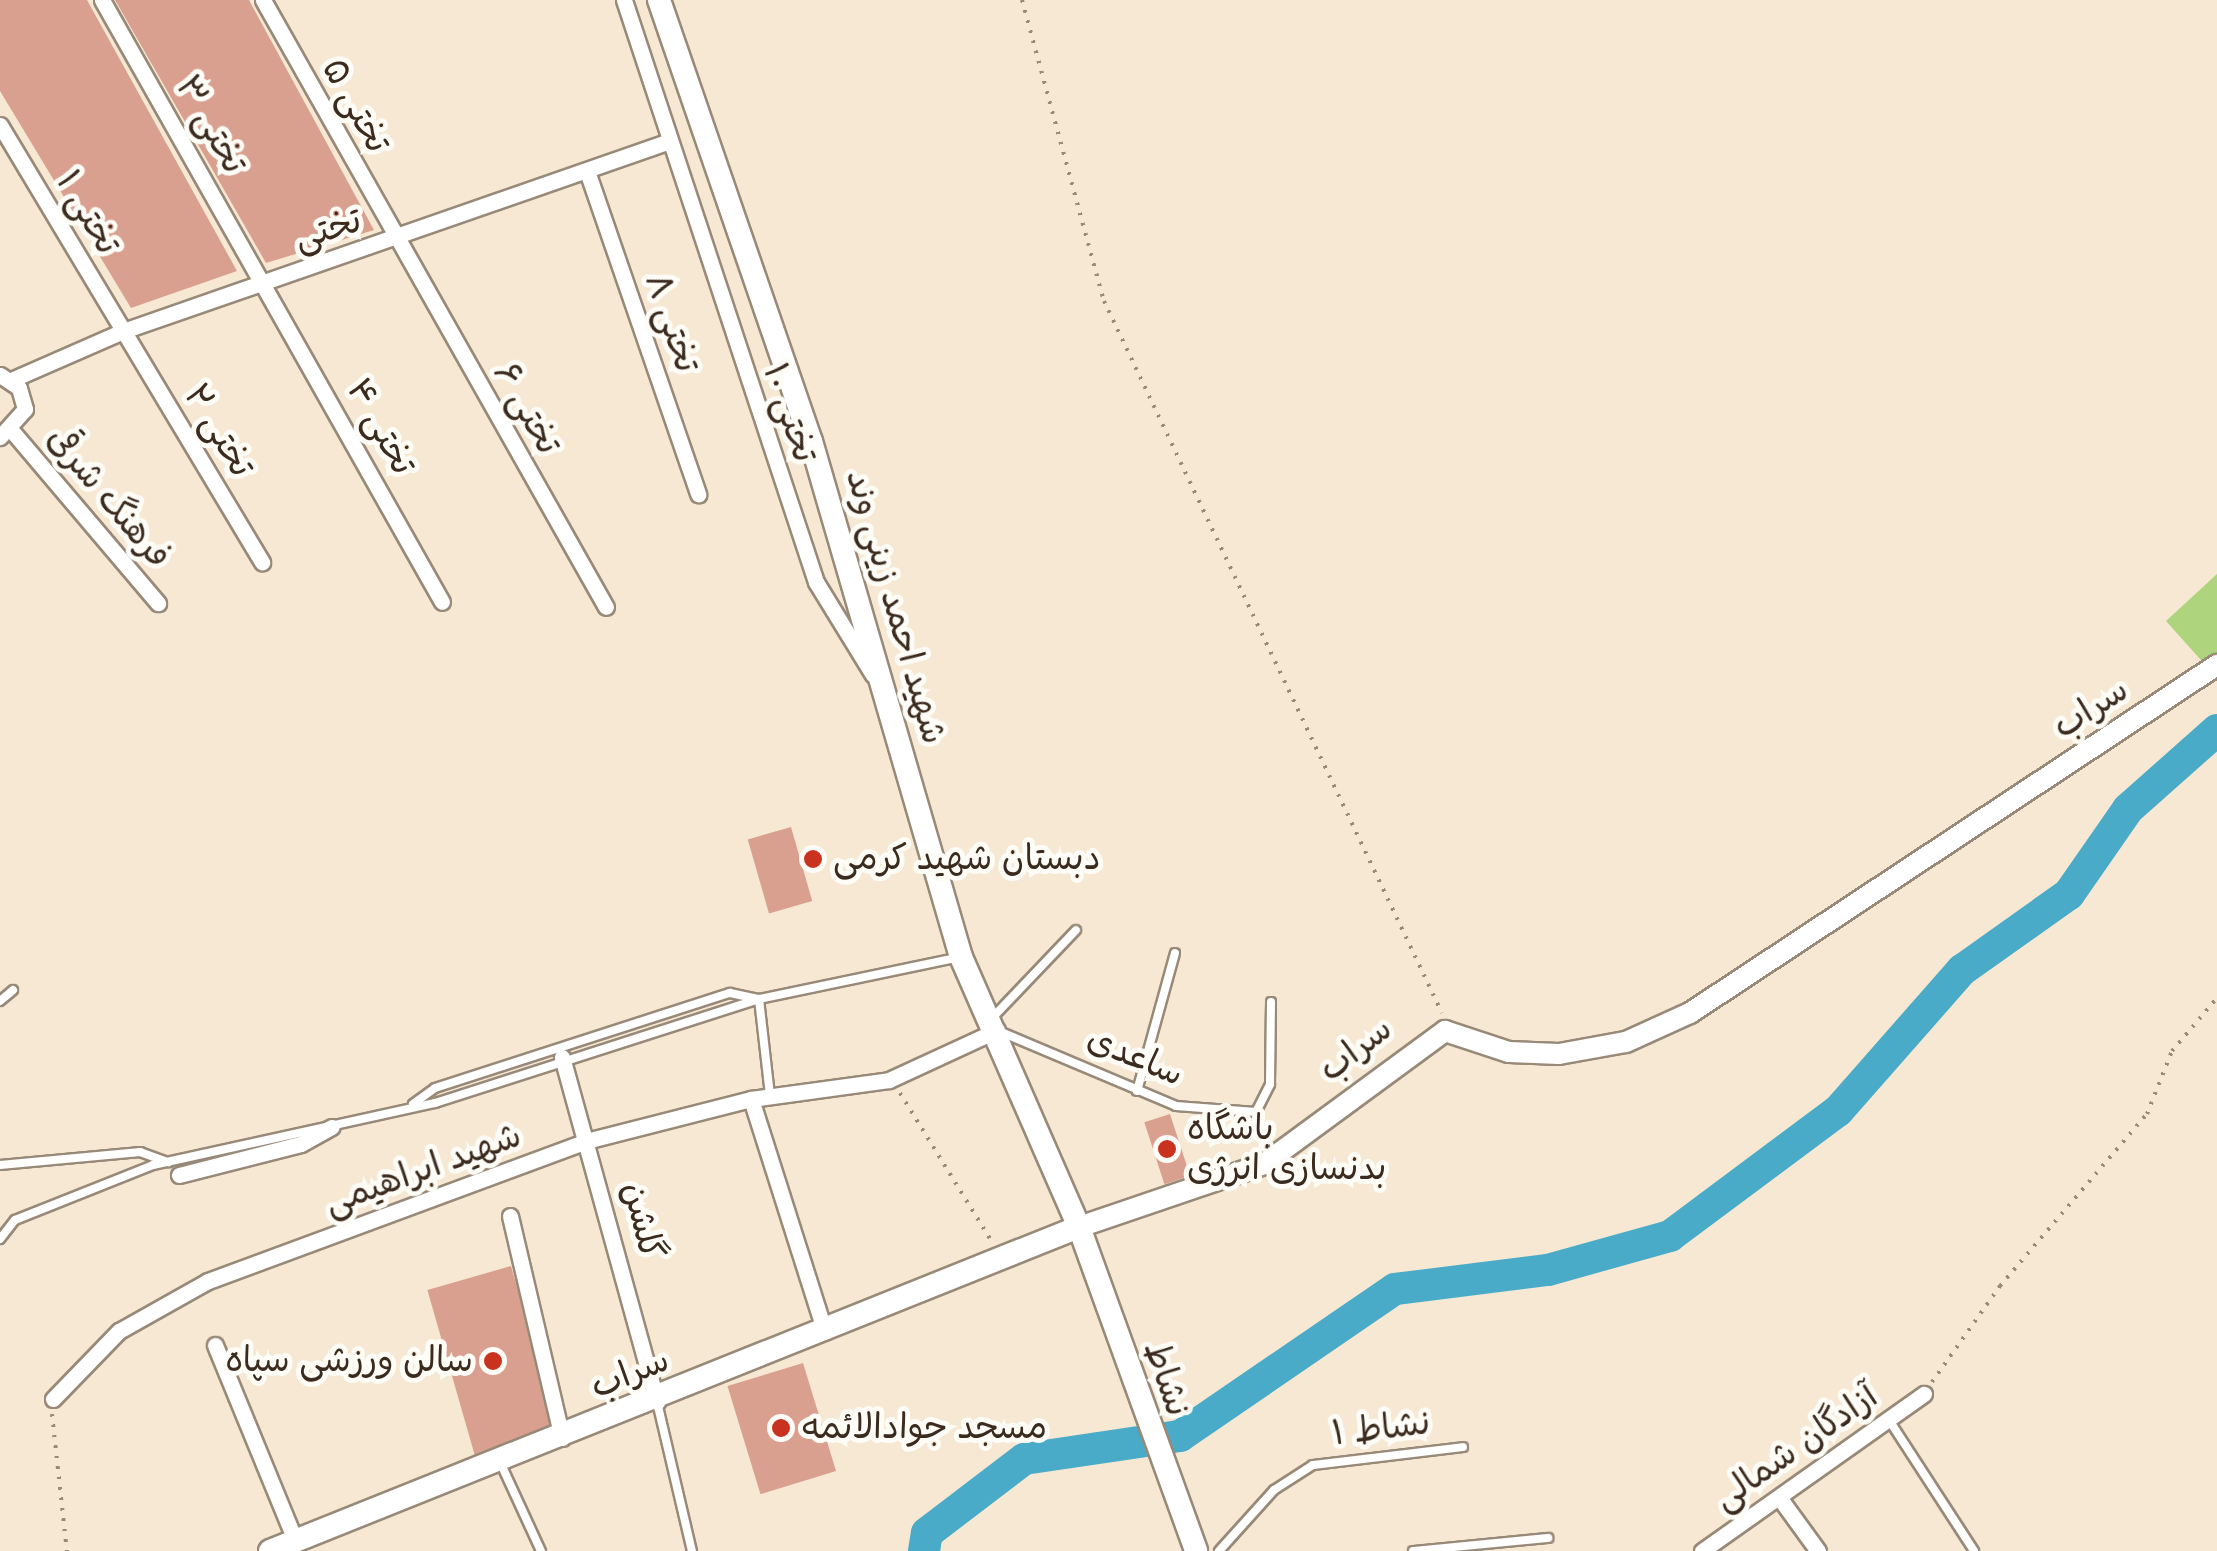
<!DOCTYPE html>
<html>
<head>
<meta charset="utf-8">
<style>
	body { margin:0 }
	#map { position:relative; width:2217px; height:1551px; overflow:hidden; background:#f6e8d3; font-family:Mynerve,"Playpen Sans Arabic",sans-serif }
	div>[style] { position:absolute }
	.green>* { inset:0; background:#aed47d }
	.river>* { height:32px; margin:-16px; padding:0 16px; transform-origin:16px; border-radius:16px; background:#49abc8 }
	.building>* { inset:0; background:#daa08f; transform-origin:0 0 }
	.path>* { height:4px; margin-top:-2px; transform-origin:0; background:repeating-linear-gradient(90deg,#988978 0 2.5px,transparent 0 10.5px) }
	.roads { filter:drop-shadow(2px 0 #988978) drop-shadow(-2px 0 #988978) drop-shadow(0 2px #988978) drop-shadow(0 -2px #988978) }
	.service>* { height:8px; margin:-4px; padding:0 4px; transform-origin:4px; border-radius:4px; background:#fff }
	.minor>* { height:15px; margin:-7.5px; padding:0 7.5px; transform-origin:7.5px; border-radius:7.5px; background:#fff }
	.tertiary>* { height:20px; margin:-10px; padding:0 10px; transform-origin:10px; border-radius:10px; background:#fff }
	.secondary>* { height:22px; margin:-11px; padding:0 11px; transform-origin:11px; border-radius:11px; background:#fff }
	.dots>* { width:28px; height:28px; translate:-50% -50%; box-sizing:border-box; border:5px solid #fdfcf7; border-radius:50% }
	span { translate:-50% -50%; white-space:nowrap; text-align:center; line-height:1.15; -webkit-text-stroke:10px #fdfcf7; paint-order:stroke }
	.street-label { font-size:35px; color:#3b2a1e }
	.poi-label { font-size:35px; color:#3b2a1e }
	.left { translate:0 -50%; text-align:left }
	.right { translate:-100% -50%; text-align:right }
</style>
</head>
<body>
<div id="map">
	<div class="green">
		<i style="clip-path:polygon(2217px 574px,2217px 678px,2166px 621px)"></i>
	</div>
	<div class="river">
		<i style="left:924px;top:1551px;width:18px;rotate:-81deg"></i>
		<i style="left:927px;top:1533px;width:122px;rotate:-37.3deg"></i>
		<i style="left:1024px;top:1459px;width:158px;rotate:-8.4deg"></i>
		<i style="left:1180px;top:1436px;width:260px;rotate:-34.4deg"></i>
		<i style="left:1395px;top:1289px;width:154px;rotate:-7.1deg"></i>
		<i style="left:1548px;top:1270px;width:127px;rotate:-15.6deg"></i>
		<i style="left:1670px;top:1236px;width:209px;rotate:-36.7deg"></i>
		<i style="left:1838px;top:1111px;width:188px;rotate:-48.7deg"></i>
		<i style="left:1962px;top:970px;width:131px;rotate:-35.4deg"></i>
		<i style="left:2069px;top:894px;width:103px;rotate:-55.2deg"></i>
		<i style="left:2128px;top:809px;width:119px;rotate:-41.6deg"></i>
	</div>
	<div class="building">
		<i style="clip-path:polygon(0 0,87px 0,237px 271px,131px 308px,0 91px)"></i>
		<i style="clip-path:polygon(115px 0,249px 0,374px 230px,266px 263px)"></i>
		<i style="left:791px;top:827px;width:77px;height:45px;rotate:74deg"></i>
		<i style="left:1170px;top:1114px;width:65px;height:27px;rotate:72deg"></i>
		<i style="left:511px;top:1266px;width:174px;height:87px;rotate:74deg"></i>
		<i style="left:803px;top:1363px;width:113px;height:79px;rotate:73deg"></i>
	</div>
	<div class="path">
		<i style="left:1022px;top:0;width:312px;rotate:74.8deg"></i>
		<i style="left:1104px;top:301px;width:788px;rotate:64.61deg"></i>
		<i style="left:900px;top:1093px;width:175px;rotate:58.3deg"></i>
		<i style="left:1932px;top:1382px;width:118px;rotate:-54.7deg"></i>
		<i style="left:2000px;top:1286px;width:226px;rotate:-49.5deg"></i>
		<i style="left:2147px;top:1114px;width:68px;rotate:-68.4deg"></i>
		<i style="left:2172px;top:1051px;width:70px;rotate:-49.7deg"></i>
		<i style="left:52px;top:1414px;width:138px;rotate:83.8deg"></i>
	</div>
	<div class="roads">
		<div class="service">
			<i style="left:0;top:1001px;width:17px;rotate:-40deg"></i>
			<i style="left:993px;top:1017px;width:120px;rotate:-46.3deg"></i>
			<i style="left:1001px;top:1032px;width:190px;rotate:22.9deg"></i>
			<i style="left:1176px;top:1106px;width:80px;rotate:4.3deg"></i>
			<i style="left:1256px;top:1112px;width:31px;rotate:-63deg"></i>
			<i style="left:1270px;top:1084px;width:82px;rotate:-89.3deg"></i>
			<i style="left:1137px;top:1091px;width:143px;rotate:-74.6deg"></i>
			<i style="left:413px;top:1104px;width:27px;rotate:-36deg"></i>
			<i style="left:435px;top:1088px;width:310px;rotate:-17.9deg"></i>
			<i style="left:730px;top:993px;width:30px;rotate:12deg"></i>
			<i style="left:759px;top:999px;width:98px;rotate:83.5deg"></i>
			<i style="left:0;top:1165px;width:141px;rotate:-5.3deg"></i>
			<i style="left:140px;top:1152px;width:30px;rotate:20deg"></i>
			<i style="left:0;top:1239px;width:24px;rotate:-52deg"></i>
			<i style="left:15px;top:1220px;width:149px;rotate:-21.7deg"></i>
			<i style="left:153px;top:1165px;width:289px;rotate:-12.4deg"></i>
			<i style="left:435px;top:1103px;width:340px;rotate:-17.8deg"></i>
			<i style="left:759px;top:999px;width:201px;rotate:-11.8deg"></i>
			<i style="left:657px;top:1402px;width:153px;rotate:76.8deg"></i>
			<i style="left:1889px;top:1420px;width:156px;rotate:57deg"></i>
			<i style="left:500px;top:1462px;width:98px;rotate:65.3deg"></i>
			<i style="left:1219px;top:1551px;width:82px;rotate:-48deg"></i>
			<i style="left:1274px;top:1490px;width:46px;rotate:-32.7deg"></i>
			<i style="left:1313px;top:1465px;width:151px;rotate:-6.8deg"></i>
			<i style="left:1413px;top:1551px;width:136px;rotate:-5.5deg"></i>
		</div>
		<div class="minor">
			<i style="left:102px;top:0;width:691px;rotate:60.54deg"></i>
			<i style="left:263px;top:0;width:697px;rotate:60.53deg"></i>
			<i style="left:624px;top:0;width:613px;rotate:71.74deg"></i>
			<i style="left:816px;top:582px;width:109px;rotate:58.5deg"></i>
			<i style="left:0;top:125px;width:510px;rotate:59.06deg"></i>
			<i style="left:587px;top:171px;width:342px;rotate:71deg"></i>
			<i style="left:0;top:375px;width:23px;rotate:34deg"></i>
			<i style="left:19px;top:388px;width:22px;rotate:74deg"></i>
			<i style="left:25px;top:409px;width:38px;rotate:132deg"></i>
			<i style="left:11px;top:380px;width:122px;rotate:-23.6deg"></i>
			<i style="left:123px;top:331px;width:573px;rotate:-19.16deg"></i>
			<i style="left:12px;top:431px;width:226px;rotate:49.7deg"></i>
			<i style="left:562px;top:1057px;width:358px;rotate:74.6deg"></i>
			<i style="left:751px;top:1099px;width:244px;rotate:72.4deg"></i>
			<i style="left:179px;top:1175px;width:126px;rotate:-14.3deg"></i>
			<i style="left:301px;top:1144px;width:35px;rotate:-29deg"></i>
			<i style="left:510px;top:1216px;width:228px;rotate:76.8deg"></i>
			<i style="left:215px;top:1345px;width:211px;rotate:67.7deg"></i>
			<i style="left:53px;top:1399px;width:95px;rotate:-45.9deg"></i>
			<i style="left:119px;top:1331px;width:102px;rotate:-29.3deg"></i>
			<i style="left:208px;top:1281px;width:407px;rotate:-20.3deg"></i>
			<i style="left:590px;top:1140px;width:166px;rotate:-14.3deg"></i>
			<i style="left:751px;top:1099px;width:139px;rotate:-7.8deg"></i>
			<i style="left:889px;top:1080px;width:119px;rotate:-24.8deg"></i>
			<i style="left:1781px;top:1500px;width:63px;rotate:54deg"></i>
			<i style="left:1702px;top:1551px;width:272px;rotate:-35.3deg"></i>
		</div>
		<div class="tertiary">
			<i style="left:1079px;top:1227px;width:195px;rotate:-18.8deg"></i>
			<i style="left:1264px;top:1164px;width:225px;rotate:-36.3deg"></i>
			<i style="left:1445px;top:1031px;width:67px;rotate:18.2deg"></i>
			<i style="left:1509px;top:1052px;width:50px;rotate:2.3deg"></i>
			<i style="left:1559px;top:1054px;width:68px;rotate:-10.2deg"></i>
			<i style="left:1626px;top:1042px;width:70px;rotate:-24.4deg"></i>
			<i style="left:1690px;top:1013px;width:632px;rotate:-33.44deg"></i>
		</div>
		<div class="secondary">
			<i style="left:659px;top:0;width:466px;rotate:71deg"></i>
			<i style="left:811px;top:441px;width:537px;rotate:73.79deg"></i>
			<i style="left:961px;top:957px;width:295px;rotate:66.4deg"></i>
			<i style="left:1079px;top:1227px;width:344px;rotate:70.1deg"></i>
			<i style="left:270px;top:1551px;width:871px;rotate:-21.83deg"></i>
		</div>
	</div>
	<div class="dots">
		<i style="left:813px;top:859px;background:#c8321e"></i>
		<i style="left:1167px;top:1149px;background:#c8321e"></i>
		<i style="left:493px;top:1361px;background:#c8321e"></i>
		<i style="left:781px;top:1428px;background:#c8321e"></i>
	</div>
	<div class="street-label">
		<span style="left:355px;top:106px;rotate:61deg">تختی ۵</span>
		<span style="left:210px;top:125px;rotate:60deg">تختی ۳</span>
		<span style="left:87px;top:213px;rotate:59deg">تختی ۱</span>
		<span style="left:328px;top:230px;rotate:-17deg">تختی</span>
		<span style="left:671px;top:323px;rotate:71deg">تختی ۸</span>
		<span style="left:526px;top:409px;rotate:60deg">تختی ۶</span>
		<span style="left:789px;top:413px;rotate:71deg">تختی ۱۰</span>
		<span style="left:380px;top:427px;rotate:61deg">تختی ۴</span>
		<span style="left:218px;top:431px;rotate:59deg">تختی ۲</span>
		<span style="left:108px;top:498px;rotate:50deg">فرهنگ شرقی</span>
		<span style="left:895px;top:607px;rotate:74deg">شهید احمد زینی وند</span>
		<span style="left:2091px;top:709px;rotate:-33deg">سراب</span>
		<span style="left:1356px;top:1050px;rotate:-38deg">سراب</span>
		<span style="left:1135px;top:1057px;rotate:23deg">ساعدی</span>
		<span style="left:423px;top:1170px;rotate:-20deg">شهید ابراهیمی</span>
		<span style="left:642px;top:1221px;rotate:76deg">گلشن</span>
		<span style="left:630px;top:1374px;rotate:-22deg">سراب</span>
		<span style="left:1166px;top:1379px;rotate:71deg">نشاط</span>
		<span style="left:1381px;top:1429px;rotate:-7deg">نشاط ۱</span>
		<span style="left:1796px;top:1448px;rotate:-35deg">آزادگان شمالی</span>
	</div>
	<div class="poi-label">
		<span class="left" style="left:833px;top:859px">دبستان شهید کرمی</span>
		<span class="left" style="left:1187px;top:1149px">باشگاه<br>بدنسازی انرژی</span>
		<span class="right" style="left:473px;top:1361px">سالن ورزشی سپاه</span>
		<span class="left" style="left:801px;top:1428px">مسجد جوادالائمه</span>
	</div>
</div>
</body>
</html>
